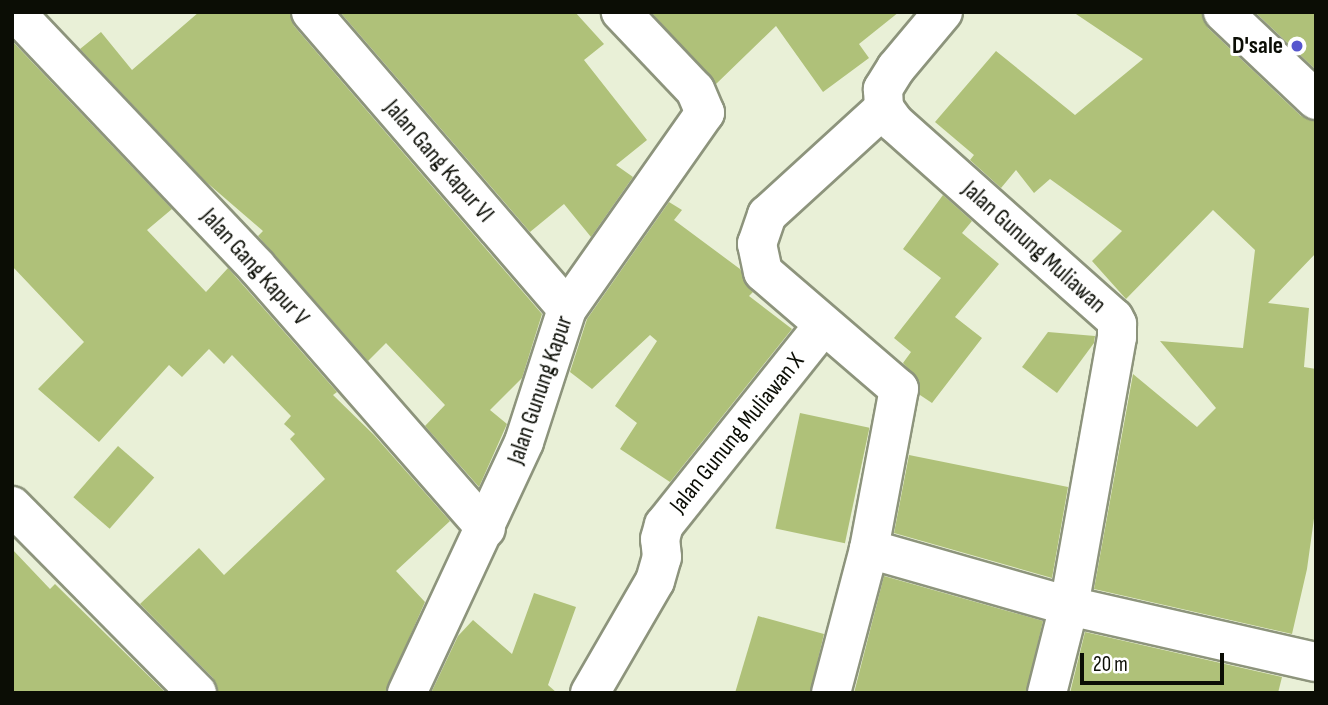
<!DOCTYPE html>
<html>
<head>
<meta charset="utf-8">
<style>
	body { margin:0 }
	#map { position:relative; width:1328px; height:705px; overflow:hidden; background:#e9f0d7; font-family:"Sofia Sans Condensed",sans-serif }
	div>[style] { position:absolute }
	.building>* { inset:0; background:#afc179; transform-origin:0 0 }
	.roads { filter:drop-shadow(2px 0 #8d947c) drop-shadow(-2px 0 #8d947c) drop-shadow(0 2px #8d947c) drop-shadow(0 -2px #8d947c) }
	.minor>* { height:38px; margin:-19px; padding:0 19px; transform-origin:19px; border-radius:19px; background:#fff }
	.dots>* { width:19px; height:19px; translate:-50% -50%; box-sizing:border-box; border:4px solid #fff; border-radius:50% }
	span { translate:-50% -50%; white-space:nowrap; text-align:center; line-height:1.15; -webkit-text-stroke:6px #fff; paint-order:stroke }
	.poi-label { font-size:24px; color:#0b0d05; font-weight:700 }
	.right { translate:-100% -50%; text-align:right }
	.street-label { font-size:24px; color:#0b0d05 }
	.frame { position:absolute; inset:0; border:14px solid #0b0d05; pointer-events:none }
	.scale { position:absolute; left:1080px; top:653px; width:144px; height:32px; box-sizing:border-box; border:4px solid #0b0d05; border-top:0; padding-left:9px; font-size:21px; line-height:24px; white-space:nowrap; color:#0b0d05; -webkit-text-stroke:5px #fff; paint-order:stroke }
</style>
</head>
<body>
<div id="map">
	<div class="building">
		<i style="clip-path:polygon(199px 12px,290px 12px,294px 26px,542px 314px,522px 378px,490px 410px,507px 424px,479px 487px,425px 426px,445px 405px,386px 343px,368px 361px,258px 236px,263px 231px,205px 181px,80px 49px,101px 32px,132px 70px)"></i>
		<i style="clip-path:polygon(340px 12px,575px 12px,604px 44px,584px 60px,647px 140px,616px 165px,633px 177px,591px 237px,564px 204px,530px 232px)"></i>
		<i style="clip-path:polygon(651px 12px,899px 12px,859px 44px,869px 58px,823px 92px,776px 26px,716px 84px)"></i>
		<i style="clip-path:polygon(1073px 12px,1202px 12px,1208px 28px,1301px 116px,1316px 121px,1316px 253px,1268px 303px,1309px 308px,1304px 367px,1316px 369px,1316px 504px,1307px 569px,1292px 634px,1094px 589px,1133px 374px,1197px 427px,1216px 408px,1160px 341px,1243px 348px,1255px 250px,1213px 210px,1126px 299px,1092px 261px,1122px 231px,1050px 179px,1034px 193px,1016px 170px,1001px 188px,970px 160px,974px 155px,935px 122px,996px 51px,1075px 115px,1143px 59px)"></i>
		<i style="clip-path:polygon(1255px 12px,1316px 12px,1316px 70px)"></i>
		<i style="clip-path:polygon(12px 41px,172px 209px,147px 230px,206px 292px,228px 268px,337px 392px,333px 395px,374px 435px,450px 521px,396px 571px,425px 602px,385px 693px,218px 693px,213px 678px,140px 604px,199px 548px,224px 575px,325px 479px,290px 439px,295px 434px,284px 424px,291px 416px,232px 355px,224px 364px,209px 349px,182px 377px,169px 365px,99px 442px,38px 389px,84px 342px,12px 266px)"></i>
		<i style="clip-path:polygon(943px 195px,972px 221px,962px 233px,999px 264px,955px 317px,982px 338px,932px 403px,920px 395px,919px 381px,903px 363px,911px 352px,894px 338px,941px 278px,903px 249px)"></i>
		<i style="clip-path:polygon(669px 202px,682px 210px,674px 220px,740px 269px,753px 292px,749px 296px,792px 329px,670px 482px,620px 449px,637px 423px,615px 406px,657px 341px,650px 335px,592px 389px,570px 372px,587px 319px)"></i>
		<i style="clip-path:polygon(1048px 332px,1095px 336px,1094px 343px,1057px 393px,1022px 367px)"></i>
		<i style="left:800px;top:413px;width:71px;height:118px;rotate:12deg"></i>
		<i style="left:118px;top:446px;width:48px;height:68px;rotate:41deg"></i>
		<i style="clip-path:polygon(909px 455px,1068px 487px,1052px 578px,894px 533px)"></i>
		<i style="clip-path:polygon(12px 549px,50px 589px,55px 584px,166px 693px,12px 693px)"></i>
		<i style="clip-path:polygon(884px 576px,1043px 621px,1026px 693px,854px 693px)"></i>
		<i style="clip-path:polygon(534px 593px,576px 607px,548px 685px,557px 693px,431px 693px,458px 636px,473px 620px,512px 654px)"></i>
		<i style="clip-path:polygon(758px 616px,824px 634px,810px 693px,735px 693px)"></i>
		<i style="clip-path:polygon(1085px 632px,1282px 677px,1278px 693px,1070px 693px)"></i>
	</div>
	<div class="roads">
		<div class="minor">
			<i style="left:15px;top:12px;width:350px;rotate:46.5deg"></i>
			<i style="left:256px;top:266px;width:349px;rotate:48.8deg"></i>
			<i style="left:311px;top:12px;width:392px;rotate:49.2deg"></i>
			<i style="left:943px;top:12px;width:73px;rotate:130deg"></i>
			<i style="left:896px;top:68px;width:25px;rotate:122deg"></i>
			<i style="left:883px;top:89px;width:19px;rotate:87deg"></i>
			<i style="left:884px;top:108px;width:19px;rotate:54deg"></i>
			<i style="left:895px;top:123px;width:293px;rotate:41.7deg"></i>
			<i style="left:1114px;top:318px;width:7px;rotate:63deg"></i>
			<i style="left:1117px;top:324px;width:13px;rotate:90deg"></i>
			<i style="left:1117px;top:337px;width:273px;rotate:100.1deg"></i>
			<i style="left:1069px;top:606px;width:90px;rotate:104.2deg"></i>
			<i style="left:1223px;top:12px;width:128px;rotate:43.4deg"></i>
			<i style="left:12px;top:506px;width:263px;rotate:45.3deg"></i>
			<i style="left:869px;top:549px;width:208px;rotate:15.9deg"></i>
			<i style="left:1069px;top:606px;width:253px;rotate:12.8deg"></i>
			<i style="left:407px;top:693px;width:277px;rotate:-65deg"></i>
			<i style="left:524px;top:442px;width:140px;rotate:-72.1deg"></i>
			<i style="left:567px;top:309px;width:240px;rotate:-54.9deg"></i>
			<i style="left:705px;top:113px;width:25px;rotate:-113deg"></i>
			<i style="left:695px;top:90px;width:108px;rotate:-133.5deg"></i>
			<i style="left:590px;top:693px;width:129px;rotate:-59.9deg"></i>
			<i style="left:655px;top:581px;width:25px;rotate:-74deg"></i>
			<i style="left:662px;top:557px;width:18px;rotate:-96deg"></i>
			<i style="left:660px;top:539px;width:15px;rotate:-74deg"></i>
			<i style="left:664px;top:525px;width:255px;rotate:-51.4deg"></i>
			<i style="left:831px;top:693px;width:149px;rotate:-75.2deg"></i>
			<i style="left:869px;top:549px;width:163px;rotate:-79.4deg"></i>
			<i style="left:899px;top:389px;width:179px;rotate:-139.3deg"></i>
			<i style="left:763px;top:272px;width:29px;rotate:-102deg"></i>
			<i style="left:757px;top:244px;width:31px;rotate:-71deg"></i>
			<i style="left:767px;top:215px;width:159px;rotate:-42.4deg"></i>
		</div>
	</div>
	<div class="dots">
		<i style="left:1297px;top:46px;background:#5656cd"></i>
	</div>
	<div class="poi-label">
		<span class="right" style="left:1283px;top:46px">D'sale</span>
	</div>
	<div class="street-label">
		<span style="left:439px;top:161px;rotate:49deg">Jalan Gang Kapur VI</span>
		<span style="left:1034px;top:247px;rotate:42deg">Jalan Gunung Muliawan</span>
		<span style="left:255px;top:267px;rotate:48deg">Jalan Gang Kapur V</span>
		<span style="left:540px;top:390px;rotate:-71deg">Jalan Gunung Kapur</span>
		<span style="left:737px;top:433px;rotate:-51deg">Jalan Gunung Muliawan X</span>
	</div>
	<div class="frame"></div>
	<div class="scale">20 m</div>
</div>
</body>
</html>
